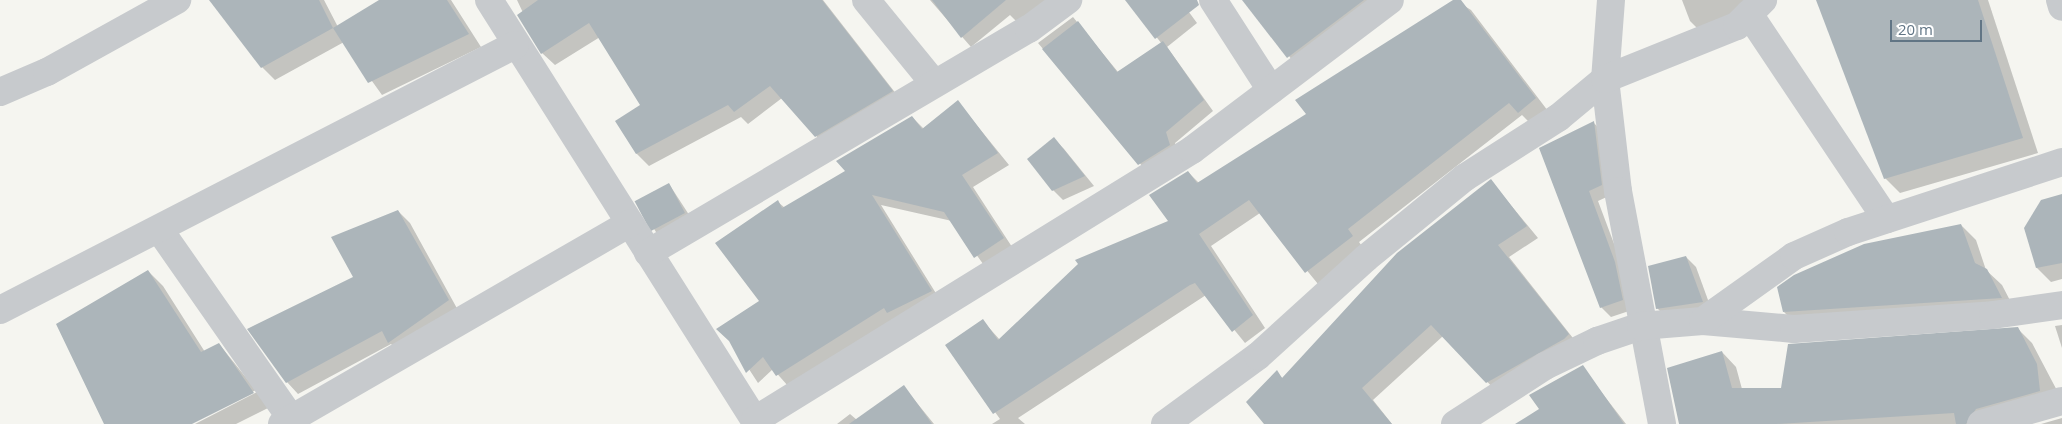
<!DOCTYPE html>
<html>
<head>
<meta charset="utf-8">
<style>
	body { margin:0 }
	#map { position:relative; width:2062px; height:424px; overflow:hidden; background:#f5f5f0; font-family:"Open Sans",sans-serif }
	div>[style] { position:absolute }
	.shadow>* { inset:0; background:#0003; transform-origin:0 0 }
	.building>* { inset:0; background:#acb5ba; transform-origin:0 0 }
	.minor>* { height:28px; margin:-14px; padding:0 14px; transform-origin:14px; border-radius:14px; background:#c7cacd }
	span { translate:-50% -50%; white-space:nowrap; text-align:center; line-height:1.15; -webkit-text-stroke:5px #fff; paint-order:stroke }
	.scale { position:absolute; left:1890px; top:20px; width:92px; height:22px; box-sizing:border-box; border:2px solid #617585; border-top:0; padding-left:6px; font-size:15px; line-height:18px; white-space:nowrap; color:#617585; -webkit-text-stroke:4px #fff; paint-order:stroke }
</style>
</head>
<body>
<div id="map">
	<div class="shadow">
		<i style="clip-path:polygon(229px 0,324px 0,338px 27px,381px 0,451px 0,481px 47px,382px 95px,344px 42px,275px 80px,262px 67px)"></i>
		<i style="clip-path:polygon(517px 0,823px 0,904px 104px,828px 149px,782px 98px,748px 124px,741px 117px,649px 166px,636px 153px,642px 105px,600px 37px,555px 65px,542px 53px)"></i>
		<i style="clip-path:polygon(930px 0,1062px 0,1023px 28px,1010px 15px,971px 47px)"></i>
		<i style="clip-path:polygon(1127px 0,1180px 0,1197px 23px,1167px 47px,1213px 111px,1175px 143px,1179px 156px,1149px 174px,1038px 43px,1073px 17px,1118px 72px,1162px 44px)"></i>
		<i style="clip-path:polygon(1244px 0,1395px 0,1301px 71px)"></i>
		<i style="clip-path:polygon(1455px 0,1471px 10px,1548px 111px,1531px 124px,1522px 115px,1359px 242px,1364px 249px,1318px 284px,1260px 213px,1211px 246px,1265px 328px,1245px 343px,1206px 295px,1018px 418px,1025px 424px,992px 424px,1000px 419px,947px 345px,983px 321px,1000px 340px,1170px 221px,1188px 172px,1199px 183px,1308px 115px)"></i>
		<i style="clip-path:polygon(1682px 0,1762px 0,1700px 31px,1690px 21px)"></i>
		<i style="clip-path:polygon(1817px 0,1988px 0,2038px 153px,1900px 193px,1885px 178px)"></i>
		<i style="clip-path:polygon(958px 102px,1009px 165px,973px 187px,1014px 250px,986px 268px,952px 221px,881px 205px,942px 303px,788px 386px,773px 369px,758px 383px,732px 343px,761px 301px,778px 202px,785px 208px,847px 172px,912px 117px,924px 129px)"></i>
		<i style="clip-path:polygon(1594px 123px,1603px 133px,1611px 195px,1598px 201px,1625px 273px,1632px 310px,1611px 317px,1601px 307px,1541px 149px)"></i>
		<i style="clip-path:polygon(1054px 139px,1064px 149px,1094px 186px,1063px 200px,1053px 190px)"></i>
		<i style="clip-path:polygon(1491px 181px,1538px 238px,1509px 257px,1580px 347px,1499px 394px,1443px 336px,1373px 400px,1392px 424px,1266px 424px,1277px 372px,1283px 379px)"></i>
		<i style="left:669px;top:184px;width:46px;height:37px;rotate:57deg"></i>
		<i style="clip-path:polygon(2062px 195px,2062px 279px,2051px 282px,2037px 268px,2025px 229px)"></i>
		<i style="clip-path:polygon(398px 211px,410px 223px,459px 312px,401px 354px,391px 344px,298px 394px,287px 382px)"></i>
		<i style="clip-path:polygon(1961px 225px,1976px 240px,1986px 270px,2002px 285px,2016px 312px,1799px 327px,1784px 312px)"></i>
		<i style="clip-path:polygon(1686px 257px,1696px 267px,1712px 311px,1667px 318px,1657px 308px)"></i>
		<i style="clip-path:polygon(148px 271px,163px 286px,205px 352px,219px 344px,256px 390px,189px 424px,105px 424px)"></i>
		<i style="clip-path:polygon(2062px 325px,2062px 348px,2055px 326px)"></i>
		<i style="clip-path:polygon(2017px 328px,2032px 343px,2062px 400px,1974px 424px,1682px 424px,1722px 352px,1736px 367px,1742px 389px,1782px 389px)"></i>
		<i style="clip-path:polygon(1582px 367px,1626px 424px,1519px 424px,1541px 409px)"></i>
		<i style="clip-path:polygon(904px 387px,934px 424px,837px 424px,850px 414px,857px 420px)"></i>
		<i style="clip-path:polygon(257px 392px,268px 408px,236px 424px,195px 424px)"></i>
		<i style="clip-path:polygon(2062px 418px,2062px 424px,2041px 424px)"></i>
	</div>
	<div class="building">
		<i style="clip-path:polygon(209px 0,319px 0,333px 28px,261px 68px)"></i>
		<i style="clip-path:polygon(379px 0,447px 0,469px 34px,368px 83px,333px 28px)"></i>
		<i style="clip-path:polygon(538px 0,822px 0,893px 91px,815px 137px,770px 86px,734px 112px,728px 105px,636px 154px,615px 121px,640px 105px,589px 23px,541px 54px,517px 15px)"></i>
		<i style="clip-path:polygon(932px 0,1006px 0,961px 38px)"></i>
		<i style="clip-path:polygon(1125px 0,1197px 0,1199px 5px,1155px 39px)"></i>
		<i style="clip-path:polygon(1242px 0,1364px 0,1287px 58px)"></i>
		<i style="clip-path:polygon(1453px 0,1461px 0,1536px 98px,1518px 113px,1509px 103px,1348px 229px,1353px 236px,1305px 273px,1249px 200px,1199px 234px,1253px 315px,1232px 332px,1195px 283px,1190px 285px,993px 414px,945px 345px,983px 319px,998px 340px,1078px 264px,1075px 260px,1168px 221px,1149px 195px,1188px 171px,1197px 183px,1306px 114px,1295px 100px)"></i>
		<i style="clip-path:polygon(1816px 0,1978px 0,2023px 138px,1884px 179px)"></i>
		<i style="clip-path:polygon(1078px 21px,1117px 72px,1163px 41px,1204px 100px,1166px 132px,1170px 145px,1138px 165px,1042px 49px)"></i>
		<i style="clip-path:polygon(958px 100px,998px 153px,962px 175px,1004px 238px,974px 258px,944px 212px,872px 195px,932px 291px,887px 313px,884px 308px,776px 376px,763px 357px,746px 373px,729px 341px,716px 329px,759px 301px,715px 243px,778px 200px,782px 208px,845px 171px,836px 161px,912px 116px,922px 129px)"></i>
		<i style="clip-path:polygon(1594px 121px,1602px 185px,1589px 191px,1615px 262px,1623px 300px,1600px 308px,1539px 148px)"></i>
		<i style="clip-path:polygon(1054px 137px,1085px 176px,1052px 191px,1027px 159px)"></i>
		<i style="clip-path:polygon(1491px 179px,1527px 226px,1498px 245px,1569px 334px,1564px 339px,1486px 383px,1431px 325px,1362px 388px,1392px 424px,1264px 424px,1246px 402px,1277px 370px,1282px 378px,1397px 253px)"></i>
		<i style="left:669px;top:183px;width:34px;height:39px;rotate:62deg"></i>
		<i style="clip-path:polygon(2062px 194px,2062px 263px,2036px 268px,2024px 228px,2041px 200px)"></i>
		<i style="clip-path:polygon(398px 210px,449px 300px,388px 343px,382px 331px,286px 383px,247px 329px,353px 277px,331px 237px)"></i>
		<i style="clip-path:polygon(1961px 224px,1975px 263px,1987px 269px,2002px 298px,1783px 312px,1777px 287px,1794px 275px,1864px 244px)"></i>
		<i style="clip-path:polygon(1686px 256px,1703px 302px,1656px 309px,1648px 266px)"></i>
		<i style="clip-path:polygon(148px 270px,201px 352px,219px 343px,254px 393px,192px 424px,104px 424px,56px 324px)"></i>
		<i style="clip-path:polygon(2018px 327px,2037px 364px,2040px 391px,1976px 409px,1966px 424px,1956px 424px,1954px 413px,1776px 424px,1679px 424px,1667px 368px,1722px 351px,1732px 388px,1781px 388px,1788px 344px)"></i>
		<i style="clip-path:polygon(1583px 365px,1624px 424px,1515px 424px,1539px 409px,1529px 395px)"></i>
		<i style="clip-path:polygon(904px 385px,932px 424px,849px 424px)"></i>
	</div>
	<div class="minor">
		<i style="left:489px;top:0;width:502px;rotate:57.7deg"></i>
		<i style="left:866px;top:0;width:106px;rotate:50.7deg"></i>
		<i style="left:1213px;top:0;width:107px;rotate:57.2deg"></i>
		<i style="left:1611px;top:0;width:79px;rotate:94.3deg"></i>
		<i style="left:1605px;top:79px;width:113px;rotate:83.4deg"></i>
		<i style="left:1618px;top:191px;width:237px;rotate:79.3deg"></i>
		<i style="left:2060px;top:0;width:7px;rotate:74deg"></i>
		<i style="left:1749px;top:14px;width:247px;rotate:56.2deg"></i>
		<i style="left:0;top:92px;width:51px;rotate:-23.1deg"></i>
		<i style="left:47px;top:72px;width:149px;rotate:-29deg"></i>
		<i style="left:159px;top:229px;width:238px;rotate:55.1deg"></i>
		<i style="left:648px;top:253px;width:442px;rotate:-30.5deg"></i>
		<i style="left:1029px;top:29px;width:49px;rotate:-36.6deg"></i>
		<i style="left:0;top:310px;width:579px;rotate:-27.23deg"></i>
		<i style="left:1703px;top:321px;width:91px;rotate:5deg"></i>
		<i style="left:1794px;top:329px;width:199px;rotate:-4deg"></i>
		<i style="left:1993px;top:315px;width:70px;rotate:-8.2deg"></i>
		<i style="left:755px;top:420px;width:514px;rotate:-31.71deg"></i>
		<i style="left:1192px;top:150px;width:248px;rotate:-37.1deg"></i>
		<i style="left:282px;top:424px;width:401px;rotate:-30deg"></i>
		<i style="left:1165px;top:424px;width:115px;rotate:-36.2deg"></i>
		<i style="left:1258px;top:356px;width:146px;rotate:-42.2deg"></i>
		<i style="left:1366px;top:258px;width:127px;rotate:-39.2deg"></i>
		<i style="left:1464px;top:178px;width:112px;rotate:-32.6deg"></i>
		<i style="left:1558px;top:118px;width:61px;rotate:-39.7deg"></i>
		<i style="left:1605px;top:79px;width:142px;rotate:-21.9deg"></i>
		<i style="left:1737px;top:26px;width:37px;rotate:-45deg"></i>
		<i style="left:1455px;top:424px;width:107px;rotate:-32.8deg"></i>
		<i style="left:1545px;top:366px;width:58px;rotate:-25.7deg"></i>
		<i style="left:1597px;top:341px;width:46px;rotate:-18.8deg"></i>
		<i style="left:1641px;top:326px;width:62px;rotate:-4.6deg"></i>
		<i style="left:1703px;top:321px;width:112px;rotate:-35.5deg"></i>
		<i style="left:1794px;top:256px;width:59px;rotate:-24deg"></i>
		<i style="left:1848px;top:232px;width:225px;rotate:-18.1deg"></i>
		<i style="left:1981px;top:424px;width:84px;rotate:-15.9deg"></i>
	</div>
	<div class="scale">20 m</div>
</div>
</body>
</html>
